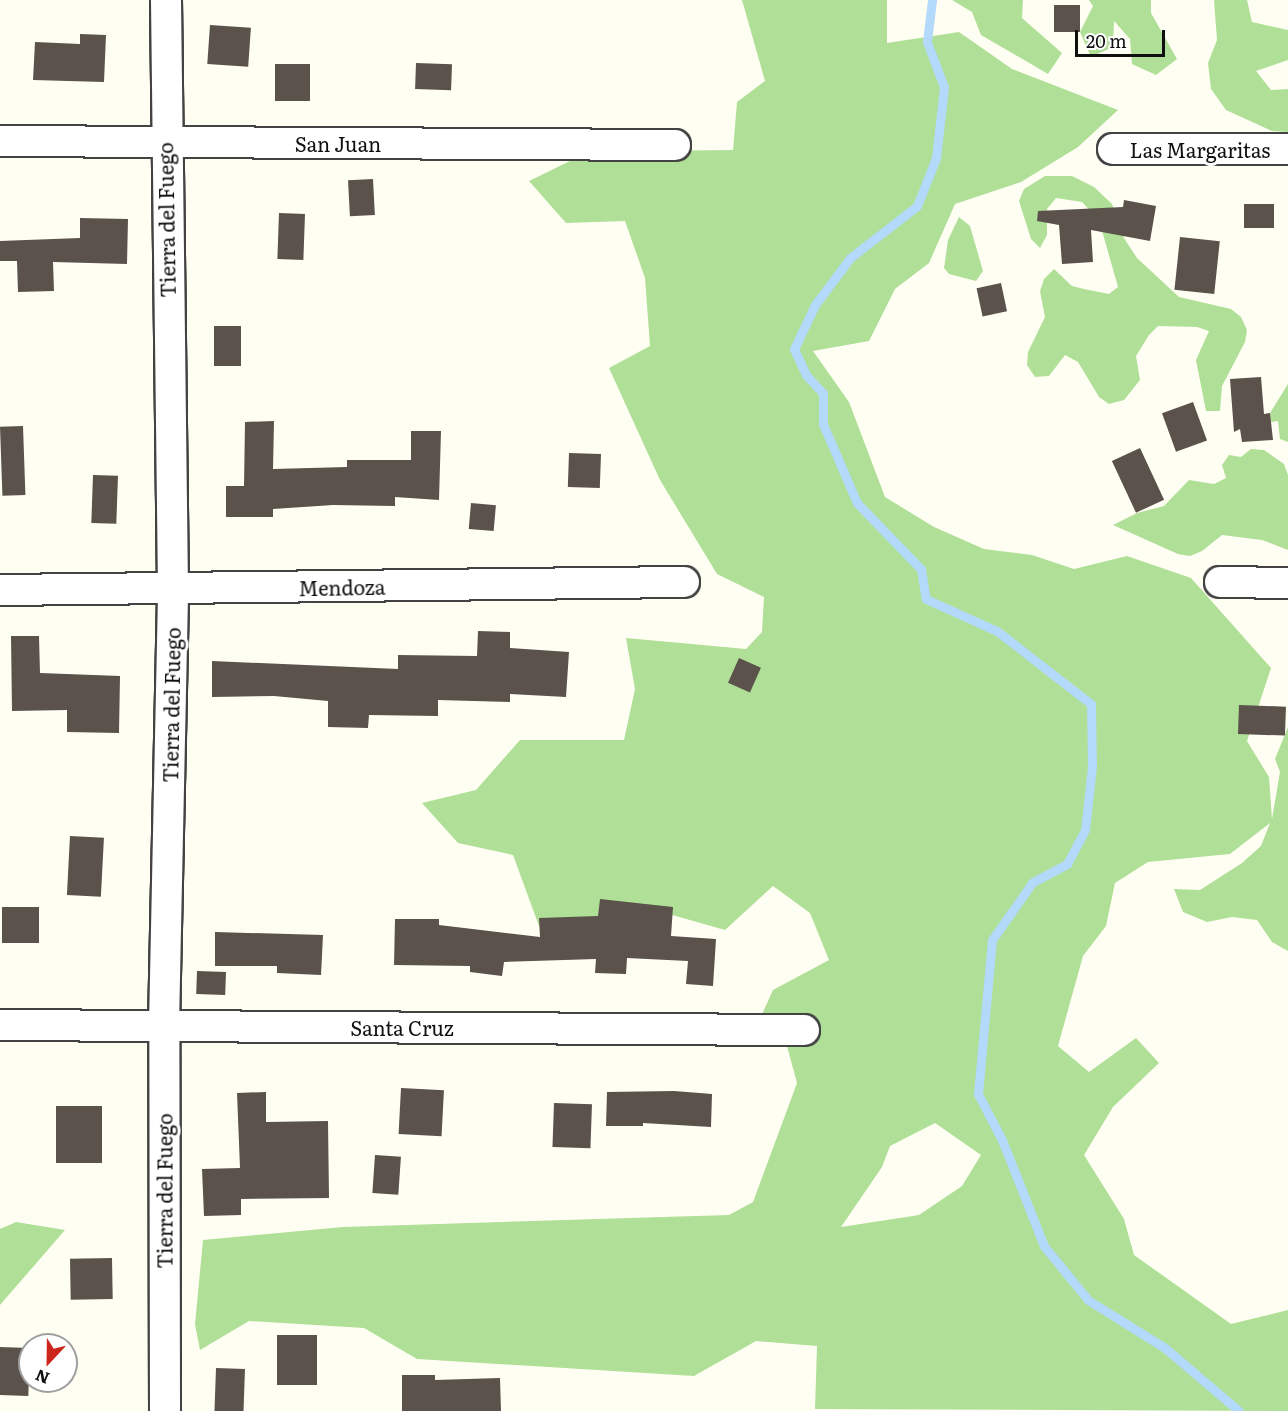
<!DOCTYPE html>
<html>
<head>
<meta charset="utf-8">
<style>
	body { margin:0 }
	#map { position:relative; width:1288px; height:1411px; overflow:hidden; background:#fffef3; font-family:Literata,serif }
	div>[style] { position:absolute }
	.forest>* { inset:0; background:#b0df97 }
	.stream>* { height:9px; margin:-4.5px; padding:0 4.5px; transform-origin:4.5px; border-radius:4.5px; background:#b3d9fb }
	.building>* { inset:0; background:#5a524b; transform-origin:0 0 }
	.roads { filter:drop-shadow(2px 0 #434343) drop-shadow(-2px 0 #434343) drop-shadow(0 2px #434343) drop-shadow(0 -2px #434343) }
	.street>* { height:30px; margin:-15px; padding:0 15px; transform-origin:15px; border-radius:15px; background:#fff }
	span { translate:-50% -50%; white-space:nowrap; text-align:center; line-height:1.15; -webkit-text-stroke:6px #fff; paint-order:stroke }
	.street-label { font-size:20px; color:#101010 }
	.north { position:absolute; left:18px; top:1333px; width:60px; height:60px; box-sizing:border-box; background:#fff; border:2px solid #9f9f9f; border-radius:50%; rotate:202deg; font-size:16px; font-weight:700; line-height:24px; text-align:center; color:#101010 }
	.north::after { content:''; display:block; margin:auto; width:21px; height:27px; background:#cb251c; clip-path:polygon(50% 0,100% 100%,50% 72%,0 100%) }
	.scale { position:absolute; left:1075px; top:30px; width:90px; height:27px; box-sizing:border-box; border:3px solid #101010; border-top:0; padding-left:8px; font-size:18px; line-height:21px; white-space:nowrap; color:#101010; -webkit-text-stroke:4px #fff; paint-order:stroke }
</style>
</head>
<body>
<div id="map">
	<div class="forest">
		<i style="clip-path:polygon(evenodd,742px 0,887px 0,887px 43px,959px 32px,1012px 69px,1118px 110px,1078px 147px,1021px 182px,955px 204px,929px 263px,895px 289px,869px 341px,813px 351px,849px 402px,885px 497px,934px 527px,984px 549px,1032px 555px,1074px 569px,1127px 556px,1191px 578px,1271px 668px,1247px 741px,1269px 777px,1272px 819px,1280px 772px,1275px 759px,1288px 727px,1288px 951px,1272px 942px,1257px 920px,1232px 917px,1207px 922px,1183px 912px,1174px 889px,1200px 890px,1242px 863px,1261px 846px,1270px 823px,1230px 854px,1148px 862px,1115px 883px,1106px 926px,1083px 956px,1058px 1046px,1089px 1072px,1136px 1038px,1159px 1063px,1113px 1107px,1084px 1155px,1124px 1219px,1134px 1255px,1231px 1324px,1288px 1310px,1288px 1411px,815px 1409px,817px 1346px,756px 1341px,694px 1376px,417px 1359px,364px 1328px,249px 1321px,200px 1350px,195px 1324px,203px 1240px,343px 1227px,729px 1215px,753px 1202px,797px 1083px,787px 1046px,753px 1034px,773px 990px,829px 960px,810px 913px,773px 886px,725px 930px,665px 913px,611px 924px,539px 926px,513px 855px,458px 843px,422px 803px,476px 790px,520px 740px,624px 740px,635px 689px,626px 638px,746px 649px,762px 632px,764px 597px,717px 574px,660px 480px,609px 368px,650px 346px,645px 278px,625px 221px,566px 223px,529px 181px,572px 160px,639px 151px,733px 150px,737px 102px,765px 81px,742px 0,935px 1123px,981px 1155px,962px 1186px,919px 1215px,841px 1227px,882px 1167px,890px 1146px,935px 1123px)"></i>
		<i style="clip-path:polygon(952px 0,1023px 0,1022px 18px,1062px 53px,1048px 74px,981px 35px,972px 12px)"></i>
		<i style="clip-path:polygon(1089px 0,1151px 0,1151px 13px,1177px 59px,1156px 75px,1132px 64px,1130px 39px,1114px 21px,1113px 47px,1091px 57px,1080px 32px,1093px 6px)"></i>
		<i style="clip-path:polygon(1214px 0,1247px 0,1252px 22px,1288px 30px,1288px 60px,1256px 71px,1271px 90px,1288px 89px,1288px 132px,1272px 131px,1226px 110px,1211px 89px,1208px 63px,1217px 40px)"></i>
		<i style="clip-path:polygon(1045px 176px,1072px 176px,1094px 187px,1112px 204px,1124px 238px,1137px 258px,1179px 297px,1231px 309px,1241px 317px,1247px 330px,1245px 342px,1222px 386px,1220px 411px,1206px 411px,1196px 360px,1209px 331px,1197px 327px,1158px 326px,1149px 335px,1136px 356px,1140px 380px,1124px 400px,1109px 404px,1099px 397px,1078px 362px,1065px 355px,1049px 376px,1035px 377px,1027px 365px,1028px 352px,1045px 317px,1040px 291px,1044px 279px,1054px 269px,1072px 286px,1084px 289px,1109px 294px,1118px 287px,1099px 220px,1082px 202px,1056px 198px,1047px 209px,1047px 235px,1040px 248px,1031px 239px,1019px 201px,1024px 189px)"></i>
		<i style="clip-path:polygon(959px 217px,970px 226px,983px 271px,976px 281px,949px 274px,944px 268px,948px 240px)"></i>
		<i style="clip-path:polygon(1288px 384px,1288px 442px,1280px 439px,1278px 421px,1271px 422px,1270px 413px)"></i>
		<i style="clip-path:polygon(1251px 449px,1264px 450px,1284px 464px,1288px 475px,1288px 550px,1262px 540px,1222px 535px,1202px 551px,1190px 556px,1178px 554px,1113px 525px,1137px 513px,1164px 506px,1189px 480px,1214px 484px,1226px 478px,1222px 465px,1229px 455px,1241px 457px)"></i>
		<i style="clip-path:polygon(16px 1222px,65px 1230px,0 1305px,0 1229px)"></i>
	</div>
	<div class="stream">
		<i style="left:932px;top:0;width:42px;rotate:96.8deg"></i>
		<i style="left:927px;top:42px;width:48px;rotate:69.3deg"></i>
		<i style="left:944px;top:87px;width:71px;rotate:96.4deg"></i>
		<i style="left:936px;top:158px;width:52px;rotate:111.6deg"></i>
		<i style="left:917px;top:206px;width:85px;rotate:142.2deg"></i>
		<i style="left:850px;top:258px;width:59px;rotate:126.7deg"></i>
		<i style="left:815px;top:305px;width:49px;rotate:115.5deg"></i>
		<i style="left:794px;top:349px;width:29px;rotate:65deg"></i>
		<i style="left:806px;top:375px;width:25px;rotate:47deg"></i>
		<i style="left:823px;top:393px;width:31px;rotate:90deg"></i>
		<i style="left:823px;top:424px;width:86px;rotate:66.7deg"></i>
		<i style="left:857px;top:503px;width:92px;rotate:45.9deg"></i>
		<i style="left:921px;top:569px;width:30px;rotate:81deg"></i>
		<i style="left:926px;top:599px;width:78px;rotate:24.3deg"></i>
		<i style="left:997px;top:631px;width:119px;rotate:37.8deg"></i>
		<i style="left:1091px;top:704px;width:62px;rotate:89.1deg"></i>
		<i style="left:1092px;top:766px;width:64px;rotate:96.2deg"></i>
		<i style="left:1085px;top:830px;width:38px;rotate:118deg"></i>
		<i style="left:1067px;top:864px;width:40px;rotate:152deg"></i>
		<i style="left:1032px;top:883px;width:70px;rotate:125.1deg"></i>
		<i style="left:992px;top:940px;width:155px;rotate:95.2deg"></i>
		<i style="left:978px;top:1094px;width:52px;rotate:62.4deg"></i>
		<i style="left:1002px;top:1140px;width:114px;rotate:68.4deg"></i>
		<i style="left:1044px;top:1246px;width:70px;rotate:50.8deg"></i>
		<i style="left:1088px;top:1300px;width:91px;rotate:31.9deg"></i>
		<i style="left:1165px;top:1348px;width:97px;rotate:40.4deg"></i>
	</div>
	<div class="building">
		<i style="left:1054px;top:5px;width:26px;height:27px"></i>
		<i style="left:210px;top:25px;width:41px;height:39px;rotate:4deg"></i>
		<i style="clip-path:polygon(80px 34px,106px 35px,104px 82px,33px 80px,35px 42px,80px 44px)"></i>
		<i style="left:416px;top:63px;width:36px;height:26px;rotate:2deg"></i>
		<i style="left:275px;top:64px;width:35px;height:37px"></i>
		<i style="left:373px;top:179px;width:36px;height:25px;rotate:87deg"></i>
		<i style="clip-path:polygon(1124px 200px,1156px 206px,1150px 241px,1091px 230px,1093px 262px,1062px 264px,1059px 225px,1037px 221px,1038px 211px,1123px 207px)"></i>
		<i style="left:1244px;top:204px;width:30px;height:24px"></i>
		<i style="left:279px;top:213px;width:26px;height:46px;rotate:2deg"></i>
		<i style="clip-path:polygon(80px 218px,128px 219px,127px 264px,53px 262px,54px 291px,18px 292px,17px 261px,0 261px,0 241px,80px 238px)"></i>
		<i style="left:1180px;top:237px;width:40px;height:53px;rotate:6deg"></i>
		<i style="left:1001px;top:283px;width:29px;height:25px;rotate:78deg"></i>
		<i style="left:214px;top:326px;width:27px;height:40px"></i>
		<i style="clip-path:polygon(1261px 377px,1264px 414px,1270px 413px,1273px 440px,1242px 442px,1240px 429px,1234px 432px,1230px 379px)"></i>
		<i style="left:1193px;top:402px;width:41px;height:33px;rotate:70deg"></i>
		<i style="clip-path:polygon(274px 421px,273px 469px,347px 467px,347px 460px,411px 460px,411px 431px,441px 431px,439px 500px,395px 497px,395px 506px,333px 505px,273px 509px,273px 517px,226px 517px,226px 486px,244px 486px,245px 422px)"></i>
		<i style="left:23px;top:426px;width:69px;height:23px;rotate:88deg"></i>
		<i style="left:1140px;top:448px;width:57px;height:31px;rotate:65deg"></i>
		<i style="left:569px;top:453px;width:32px;height:34px;rotate:2deg"></i>
		<i style="left:93px;top:475px;width:25px;height:48px;rotate:2deg"></i>
		<i style="left:471px;top:503px;width:25px;height:26px;rotate:5deg"></i>
		<i style="clip-path:polygon(478px 631px,510px 632px,510px 648px,569px 652px,566px 697px,510px 694px,510px 702px,438px 700px,438px 716px,369px 715px,368px 728px,328px 727px,328px 701px,274px 696px,212px 697px,212px 661px,398px 669px,398px 655px,477px 656px)"></i>
		<i style="clip-path:polygon(11px 636px,39px 636px,40px 673px,120px 676px,119px 733px,67px 732px,67px 710px,12px 711px)"></i>
		<i style="left:739px;top:658px;width:24px;height:27px;rotate:24deg"></i>
		<i style="left:1239px;top:705px;width:47px;height:29px;rotate:2deg"></i>
		<i style="left:70px;top:836px;width:34px;height:59px;rotate:3deg"></i>
		<i style="clip-path:polygon(600px 899px,673px 907px,671px 936px,716px 939px,713px 986px,686px 984px,688px 961px,627px 958px,626px 974px,595px 973px,596px 959px,504px 962px,502px 976px,470px 972px,470px 966px,394px 965px,395px 919px,439px 919px,439px 925px,540px 937px,539px 918px,598px 916px)"></i>
		<i style="left:2px;top:907px;width:37px;height:36px"></i>
		<i style="clip-path:polygon(215px 932px,323px 935px,321px 975px,277px 973px,277px 966px,215px 966px)"></i>
		<i style="left:197px;top:971px;width:29px;height:23px;rotate:2deg"></i>
		<i style="left:401px;top:1088px;width:43px;height:46px;rotate:3deg"></i>
		<i style="clip-path:polygon(674px 1091px,712px 1094px,711px 1127px,643px 1123px,643px 1126px,606px 1126px,607px 1092px)"></i>
		<i style="clip-path:polygon(266px 1092px,266px 1122px,328px 1121px,329px 1198px,241px 1199px,241px 1215px,204px 1216px,202px 1169px,240px 1168px,237px 1093px)"></i>
		<i style="left:554px;top:1103px;width:38px;height:44px;rotate:2deg"></i>
		<i style="left:102px;top:1106px;width:57px;height:46px;rotate:90deg"></i>
		<i style="left:375px;top:1155px;width:26px;height:38px;rotate:4deg"></i>
		<i style="left:112px;top:1258px;width:41px;height:42px;rotate:89deg"></i>
		<i style="left:277px;top:1335px;width:40px;height:50px"></i>
		<i style="left:0;top:1347px;width:30px;height:48px;rotate:2deg"></i>
		<i style="left:216px;top:1368px;width:29px;height:43px;rotate:2deg"></i>
		<i style="clip-path:polygon(402px 1375px,435px 1375px,435px 1380px,500px 1378px,501px 1411px,402px 1411px)"></i>
	</div>
	<div class="roads">
		<div class="street">
			<i style="left:0;top:141px;width:675px;rotate:0.34deg"></i>
			<i style="left:1113px;top:149px;width:175px"></i>
			<i style="left:1220px;top:582px;width:68px;rotate:0.8deg"></i>
			<i style="left:0;top:590px;width:684px;rotate:-0.67deg"></i>
			<i style="left:0;top:1025px;width:804px;rotate:0.36deg"></i>
			<i style="left:165px;top:1411px;width:386px;rotate:-90.1deg"></i>
			<i style="left:164px;top:1025px;width:435px;rotate:-88.8deg"></i>
			<i style="left:173px;top:590px;width:590px;rotate:-90.68deg"></i>
		</div>
	</div>
	<div class="street-label">
		<span style="left:338px;top:143px">San Juan</span>
		<span style="left:1200px;top:149px">Las Margaritas</span>
		<span style="left:166px;top:220px;rotate:-91deg">Tierra del Fuego</span>
		<span style="left:342px;top:587px;rotate:-1deg">Mendoza</span>
		<span style="left:171px;top:705px;rotate:-89deg">Tierra del Fuego</span>
		<span style="left:402px;top:1027px">Santa Cruz</span>
		<span style="left:164px;top:1191px;rotate:-90deg">Tierra del Fuego</span>
	</div>
	<div class="north">N</div>
	<div class="scale">20 m</div>
</div>
</body>
</html>
